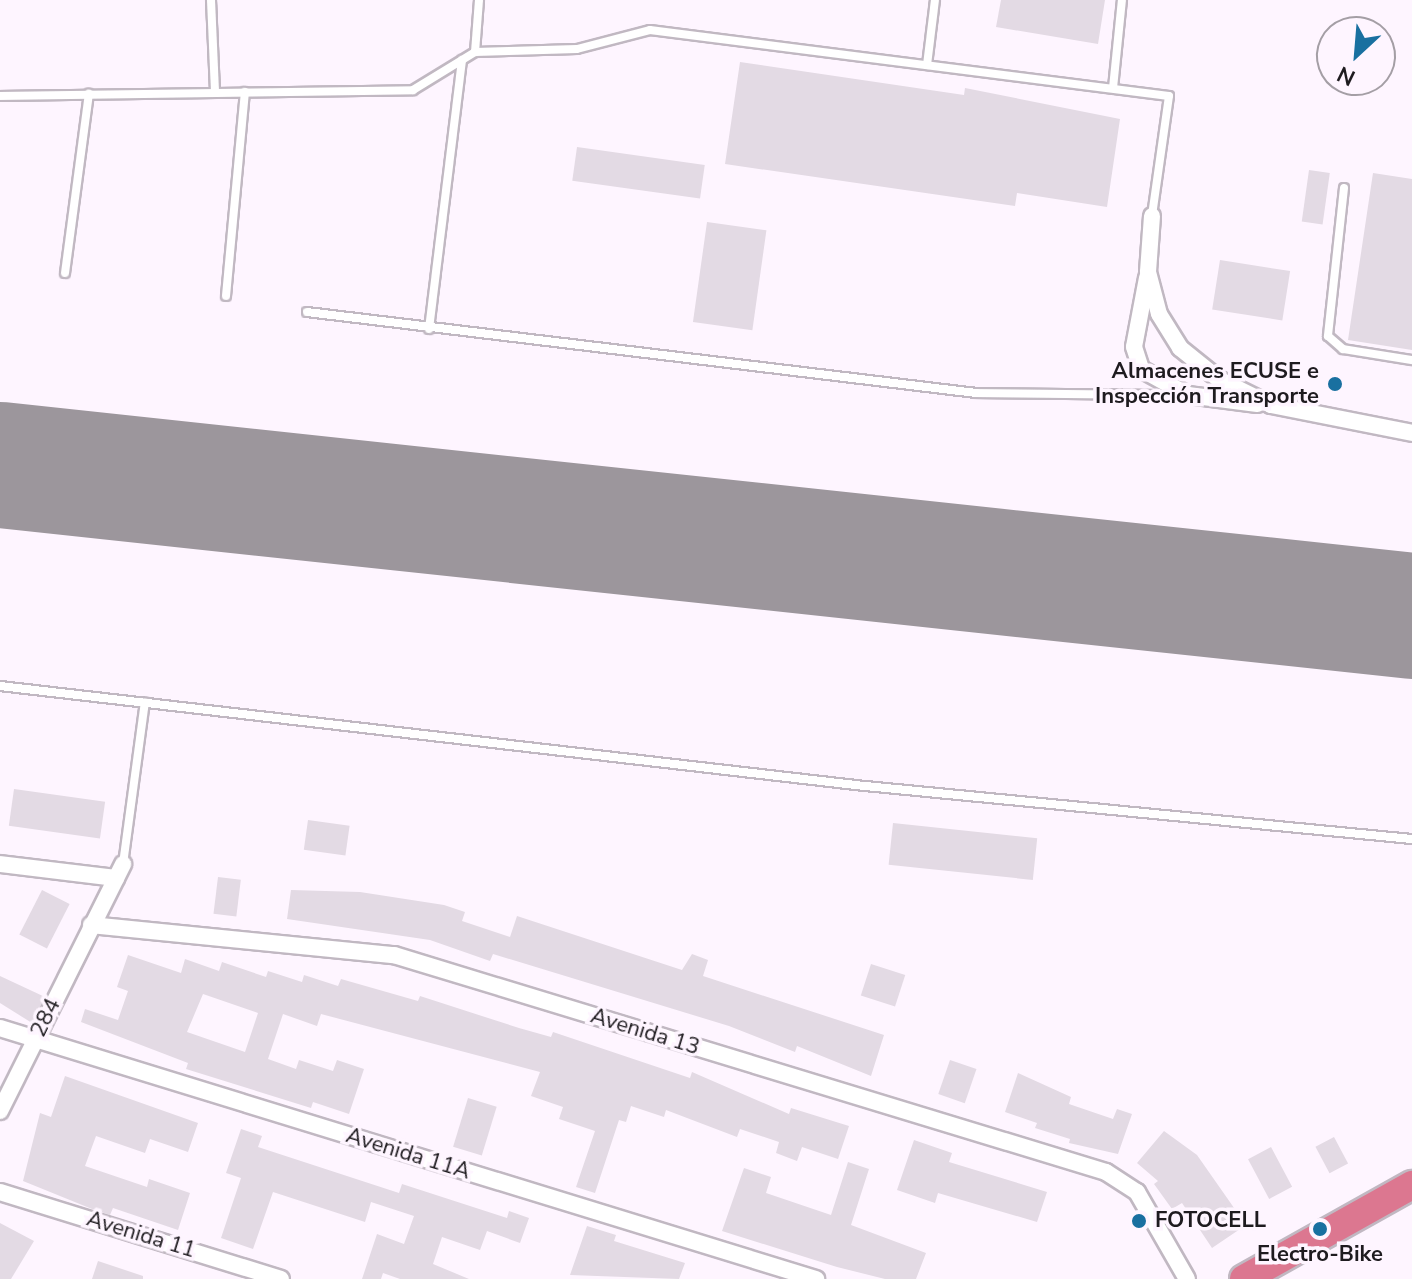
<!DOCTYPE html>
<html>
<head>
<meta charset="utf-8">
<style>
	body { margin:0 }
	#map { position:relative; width:1412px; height:1279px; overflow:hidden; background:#fef5ff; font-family:"Nunito Sans",sans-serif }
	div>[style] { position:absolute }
	.runway>* { height:126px; margin:-63px; padding:0 63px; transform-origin:63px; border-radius:63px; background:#9c969c }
	.building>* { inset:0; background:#e3dae4; transform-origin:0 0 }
	.roads { filter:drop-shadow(2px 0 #c1b8c2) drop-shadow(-2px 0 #c1b8c2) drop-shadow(0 2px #c1b8c2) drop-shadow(0 -2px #c1b8c2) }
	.service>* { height:8px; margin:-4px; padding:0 4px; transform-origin:4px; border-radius:4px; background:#fff }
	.minor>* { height:16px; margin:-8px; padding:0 8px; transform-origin:8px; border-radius:8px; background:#fff }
	.trunk>* { height:28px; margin:-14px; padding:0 14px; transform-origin:14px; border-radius:14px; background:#dc7790 }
	.dots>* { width:22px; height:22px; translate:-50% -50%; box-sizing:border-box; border:4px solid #fef5ff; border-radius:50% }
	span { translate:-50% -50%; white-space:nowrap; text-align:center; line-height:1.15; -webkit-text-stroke:7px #fef5ff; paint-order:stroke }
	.poi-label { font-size:22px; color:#1e1b1f; font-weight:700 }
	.right { translate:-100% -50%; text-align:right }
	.left { translate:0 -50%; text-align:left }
	.street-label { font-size:22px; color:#1e1b1f }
	.north { position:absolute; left:1316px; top:16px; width:80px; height:80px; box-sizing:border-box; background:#fef5ff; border:2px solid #a49ea5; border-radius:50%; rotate:206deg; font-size:22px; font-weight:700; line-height:32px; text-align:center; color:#1e1b1f }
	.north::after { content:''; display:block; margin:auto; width:28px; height:36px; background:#1970a0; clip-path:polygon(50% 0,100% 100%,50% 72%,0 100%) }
</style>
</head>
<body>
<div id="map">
	<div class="runway">
		<i style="left:0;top:465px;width:1420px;rotate:6.1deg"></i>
	</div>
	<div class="building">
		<i style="clip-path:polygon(1001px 0,1105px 0,1098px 44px,996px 27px)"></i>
		<i style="clip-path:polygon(740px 62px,964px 95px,965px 88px,1120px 119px,1107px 207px,1017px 193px,1015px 206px,725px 164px)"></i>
		<i style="left:577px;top:147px;width:129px;height:34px;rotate:8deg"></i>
		<i style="left:1309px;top:170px;width:21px;height:52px;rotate:8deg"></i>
		<i style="clip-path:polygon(1373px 173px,1412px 179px,1412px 350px,1348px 340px)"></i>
		<i style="left:707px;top:222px;width:60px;height:101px;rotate:8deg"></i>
		<i style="left:1220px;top:260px;width:71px;height:50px;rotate:9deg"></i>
		<i style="left:14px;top:789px;width:92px;height:37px;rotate:8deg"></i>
		<i style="left:308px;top:820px;width:42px;height:30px;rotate:8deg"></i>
		<i style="left:893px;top:823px;width:145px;height:42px;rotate:6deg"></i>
		<i style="left:218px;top:877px;width:23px;height:37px;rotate:7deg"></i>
		<i style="left:42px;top:890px;width:31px;height:50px;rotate:27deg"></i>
		<i style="clip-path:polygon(291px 890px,360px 892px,444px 905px,465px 912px,462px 921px,510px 937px,517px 916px,682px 970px,692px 954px,708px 960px,703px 976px,884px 1035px,871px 1076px,797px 1046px,795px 1052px,729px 1026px,493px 954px,490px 961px,430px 940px,287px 919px)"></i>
		<i style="clip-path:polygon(evenodd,128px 955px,181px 973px,185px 959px,219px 971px,222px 962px,266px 977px,268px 971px,302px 982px,304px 975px,338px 986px,341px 979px,418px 1001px,420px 996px,519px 1028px,551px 1037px,553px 1032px,690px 1078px,692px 1072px,789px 1114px,791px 1108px,849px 1126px,838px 1159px,802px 1147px,797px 1161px,776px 1153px,779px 1142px,740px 1129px,737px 1137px,666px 1110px,664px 1117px,631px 1106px,626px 1122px,619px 1120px,595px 1193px,576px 1187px,595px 1131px,559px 1119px,563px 1107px,531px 1096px,540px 1072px,321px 1014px,317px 1026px,283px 1014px,268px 1059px,296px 1069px,299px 1060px,333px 1071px,337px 1060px,364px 1069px,349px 1114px,313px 1102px,311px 1108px,186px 1069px,188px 1063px,81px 1022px,85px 1009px,118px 1020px,128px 991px,117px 987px,128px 955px,203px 994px,258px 1013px,245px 1052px,187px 1032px,203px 994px)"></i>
		<i style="left:871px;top:964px;width:36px;height:33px;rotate:18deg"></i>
		<i style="clip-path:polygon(0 976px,45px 997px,32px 1023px,0 1003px)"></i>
		<i style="left:950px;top:1060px;width:28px;height:36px;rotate:19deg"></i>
		<i style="clip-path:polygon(1018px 1073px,1071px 1097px,1069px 1104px,1113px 1119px,1117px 1109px,1132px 1114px,1118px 1154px,1069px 1143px,1070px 1139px,1035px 1128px,1037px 1123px,1005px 1112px)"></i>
		<i style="clip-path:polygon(65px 1076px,198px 1123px,188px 1152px,150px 1139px,145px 1153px,96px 1136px,85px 1166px,147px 1187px,149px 1179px,190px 1193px,178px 1230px,113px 1208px,110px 1215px,92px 1209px,23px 1181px,40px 1113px,51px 1117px)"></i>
		<i style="left:468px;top:1098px;width:30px;height:51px;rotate:17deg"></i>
		<i style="clip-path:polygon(241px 1129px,262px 1136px,258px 1147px,399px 1193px,402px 1184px,507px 1218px,509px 1211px,529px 1218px,520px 1243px,487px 1231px,480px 1250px,442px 1237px,433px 1264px,469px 1279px,400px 1279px,383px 1273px,381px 1279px,362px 1279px,377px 1234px,404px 1244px,414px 1216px,371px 1202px,365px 1222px,273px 1192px,253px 1249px,221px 1238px,241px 1178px,226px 1173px)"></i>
		<i style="clip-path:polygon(1164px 1131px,1197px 1155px,1246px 1225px,1212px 1248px,1182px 1203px,1172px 1209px,1154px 1184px,1158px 1181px,1137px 1163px)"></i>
		<i style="left:1334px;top:1137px;width:30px;height:21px;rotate:62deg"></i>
		<i style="clip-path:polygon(914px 1140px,952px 1153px,949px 1162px,1047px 1192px,1037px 1222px,938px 1193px,935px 1203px,897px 1190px)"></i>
		<i style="left:1271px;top:1147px;width:45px;height:26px;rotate:62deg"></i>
		<i style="clip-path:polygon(848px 1162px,869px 1169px,851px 1225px,926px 1253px,916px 1279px,885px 1279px,837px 1267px,722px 1231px,744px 1168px,771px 1177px,766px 1193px,831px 1215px)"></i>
		<i style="clip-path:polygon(0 1223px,34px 1241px,11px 1279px,0 1279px)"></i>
		<i style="clip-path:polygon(587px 1226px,616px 1235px,614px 1241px,685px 1263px,679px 1279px,570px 1275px)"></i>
		<i style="clip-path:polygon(98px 1261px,143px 1276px,143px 1279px,92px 1279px)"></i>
	</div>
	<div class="roads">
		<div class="service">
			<i style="left:211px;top:0;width:93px;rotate:87.5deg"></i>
			<i style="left:475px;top:52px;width:52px;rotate:-85.6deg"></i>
			<i style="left:927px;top:65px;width:65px;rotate:-83deg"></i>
			<i style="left:1113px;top:88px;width:88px;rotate:-84.2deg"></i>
			<i style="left:0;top:96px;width:413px;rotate:-0.8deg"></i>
			<i style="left:413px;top:90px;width:73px;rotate:-31.5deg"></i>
			<i style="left:475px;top:52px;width:102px;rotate:-1.7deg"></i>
			<i style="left:577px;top:49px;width:75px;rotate:-14.6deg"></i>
			<i style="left:650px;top:30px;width:523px;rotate:7.25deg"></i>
			<i style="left:1169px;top:96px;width:121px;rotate:98.1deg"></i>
			<i style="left:1344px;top:188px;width:149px;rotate:96.2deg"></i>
			<i style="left:1328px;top:336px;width:20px;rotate:41deg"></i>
			<i style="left:1343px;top:349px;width:70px;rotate:9.1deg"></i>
			<i style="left:65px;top:273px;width:181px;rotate:-82.4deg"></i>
			<i style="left:226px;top:296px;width:205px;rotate:-84.7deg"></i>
			<i style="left:307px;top:312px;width:674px;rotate:6.9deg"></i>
			<i style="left:976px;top:393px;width:203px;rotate:0.6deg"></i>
			<i style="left:429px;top:329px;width:271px;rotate:-83deg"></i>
			<i style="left:0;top:686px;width:861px;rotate:6.6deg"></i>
			<i style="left:855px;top:785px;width:560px;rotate:5.54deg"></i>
			<i style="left:123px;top:864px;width:163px;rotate:-82.3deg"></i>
		</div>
		<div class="minor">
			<i style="left:1152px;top:216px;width:56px;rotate:94.1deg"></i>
			<i style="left:1148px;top:272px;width:43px;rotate:75.3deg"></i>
			<i style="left:1159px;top:314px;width:40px;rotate:58deg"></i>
			<i style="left:1180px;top:348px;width:51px;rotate:38.7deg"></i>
			<i style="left:1220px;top:380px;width:57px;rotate:26.1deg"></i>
			<i style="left:1271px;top:405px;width:144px;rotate:11.2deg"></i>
			<i style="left:1147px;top:278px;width:70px;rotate:100.7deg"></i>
			<i style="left:1134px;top:347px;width:23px;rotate:72deg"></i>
			<i style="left:1141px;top:369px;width:54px;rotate:29deg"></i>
			<i style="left:1188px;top:395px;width:70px;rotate:7.4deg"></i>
			<i style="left:0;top:864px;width:117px;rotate:6.9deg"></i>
			<i style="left:91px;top:925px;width:304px;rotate:5.7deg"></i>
			<i style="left:394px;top:955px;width:744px;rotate:16.95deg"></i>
			<i style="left:1106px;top:1172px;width:37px;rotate:33deg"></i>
			<i style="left:1137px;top:1192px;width:100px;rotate:60.1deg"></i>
			<i style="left:0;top:1028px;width:854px;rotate:17.1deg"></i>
			<i style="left:0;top:1111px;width:276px;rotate:-63.5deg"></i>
			<i style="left:0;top:1192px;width:294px;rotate:17.2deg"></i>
		</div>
		<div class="trunk">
			<i style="left:1244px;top:1279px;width:193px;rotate:-29.2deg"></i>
		</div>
	</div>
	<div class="dots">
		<i style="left:1335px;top:384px;background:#1970a0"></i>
		<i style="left:1139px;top:1221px;background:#1970a0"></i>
		<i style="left:1320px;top:1229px;background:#1970a0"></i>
	</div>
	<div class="poi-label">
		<span class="right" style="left:1319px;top:384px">Almacenes ECUSE e<br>Inspección Transporte</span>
		<span class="left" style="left:1155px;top:1221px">FOTOCELL</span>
		<span style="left:1320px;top:1255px">Electro-Bike</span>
	</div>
	<div class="street-label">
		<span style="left:46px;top:1018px;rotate:-64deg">284</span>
		<span style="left:645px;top:1032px;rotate:17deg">Avenida 13</span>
		<span style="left:408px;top:1154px;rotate:17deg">Avenida 11A</span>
		<span style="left:141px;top:1235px;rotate:17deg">Avenida 11</span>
	</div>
	<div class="north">N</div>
</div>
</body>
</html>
